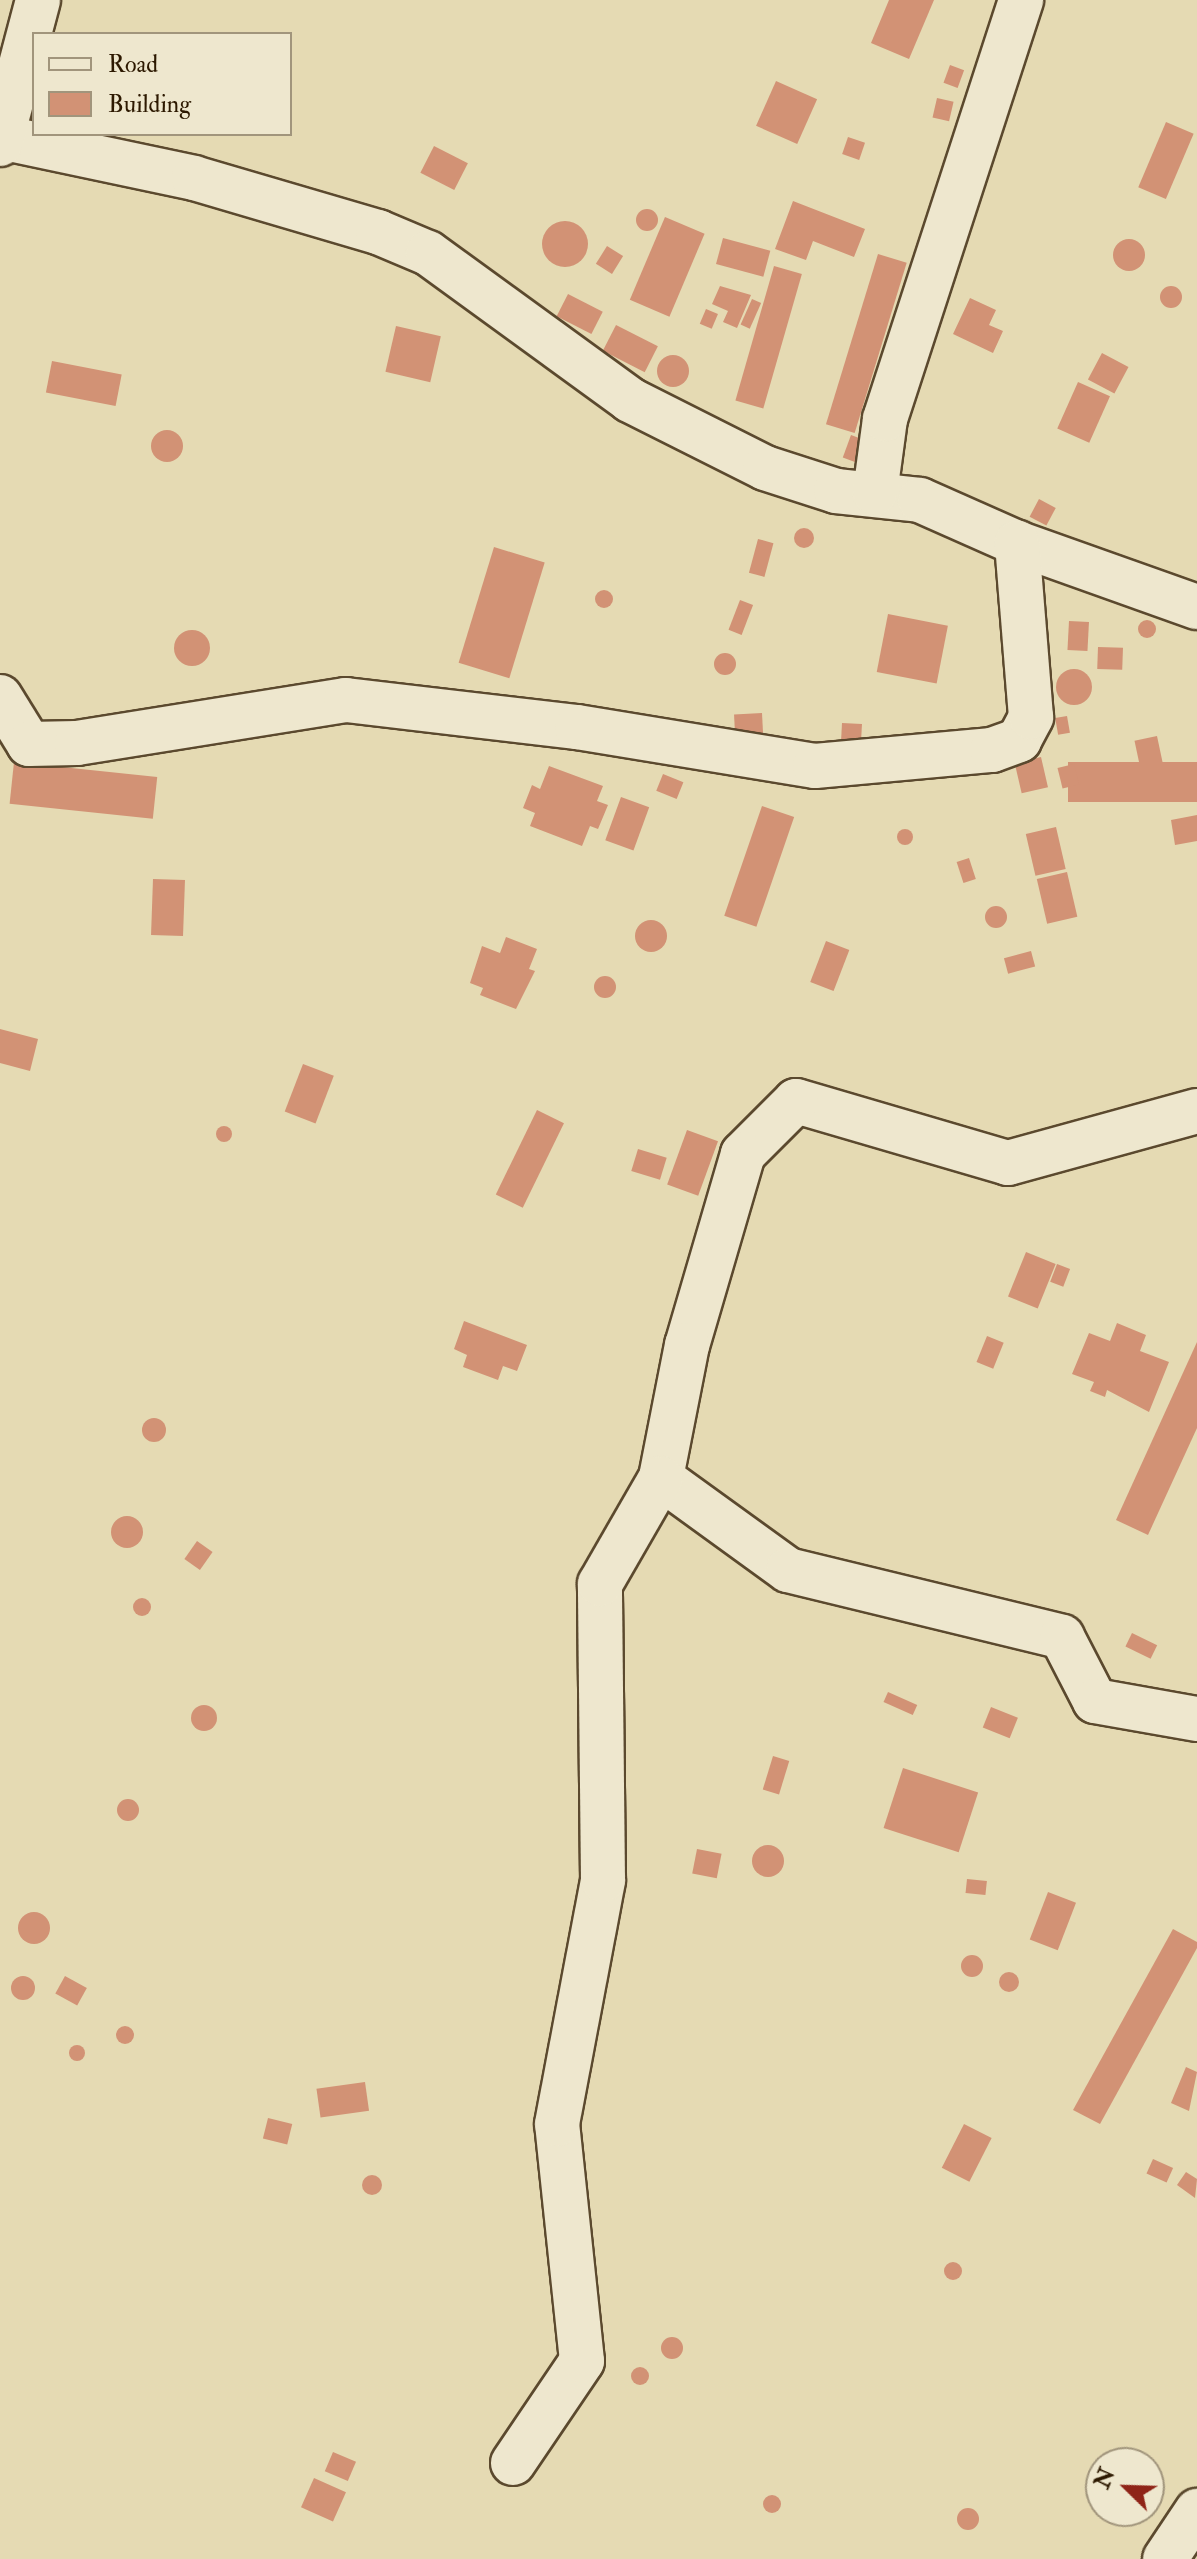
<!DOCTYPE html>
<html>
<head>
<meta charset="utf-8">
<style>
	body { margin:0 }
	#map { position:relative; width:1197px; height:2559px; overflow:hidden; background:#e5dab3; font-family:"IM FELL Double Pica",serif }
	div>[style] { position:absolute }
	.building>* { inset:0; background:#d29275; transform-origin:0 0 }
	.round { border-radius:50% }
	.roads { filter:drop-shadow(2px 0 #5b492e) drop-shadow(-2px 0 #5b492e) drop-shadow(0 2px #5b492e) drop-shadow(0 -2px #5b492e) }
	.minor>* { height:44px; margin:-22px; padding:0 22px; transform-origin:22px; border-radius:22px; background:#eee7ce }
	span { translate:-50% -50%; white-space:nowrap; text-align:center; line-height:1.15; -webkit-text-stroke:7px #eee7ce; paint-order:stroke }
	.legend { position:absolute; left:32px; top:32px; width:260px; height:104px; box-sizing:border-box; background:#eee7ce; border:2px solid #a1957c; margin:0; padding:10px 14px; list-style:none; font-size:24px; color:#2d1901 }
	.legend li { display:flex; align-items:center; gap:16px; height:40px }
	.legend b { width:40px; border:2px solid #a1957c }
	.north { position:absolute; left:1085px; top:2447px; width:80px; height:80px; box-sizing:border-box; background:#eee7ce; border:2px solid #a1957c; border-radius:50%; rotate:293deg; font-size:22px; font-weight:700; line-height:32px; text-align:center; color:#2d1901 }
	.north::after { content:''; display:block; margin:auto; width:28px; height:36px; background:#8f2418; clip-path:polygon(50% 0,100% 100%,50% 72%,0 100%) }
</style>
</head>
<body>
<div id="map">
	<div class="building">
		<i style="clip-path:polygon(889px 0,934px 0,909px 59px,871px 43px)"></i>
		<i style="left:950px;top:65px;width:15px;height:19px;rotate:20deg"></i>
		<i style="left:776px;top:81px;width:45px;height:49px;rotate:24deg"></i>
		<i style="left:937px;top:98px;width:17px;height:20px;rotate:13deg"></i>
		<i style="left:1166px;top:122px;width:30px;height:71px;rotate:23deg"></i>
		<i style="left:848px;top:137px;width:18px;height:18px;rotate:19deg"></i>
		<i style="left:434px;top:146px;width:38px;height:30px;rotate:27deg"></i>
		<i style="clip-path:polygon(793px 201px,865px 229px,854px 257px,813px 241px,806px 260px,775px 249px)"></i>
		<i class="round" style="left:636px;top:209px;width:22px;height:22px"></i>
		<i style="left:665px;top:217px;width:43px;height:90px;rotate:23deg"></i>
		<i class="round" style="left:542px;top:221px;width:46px;height:46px"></i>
		<i style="left:723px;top:238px;width:49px;height:27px;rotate:15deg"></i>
		<i class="round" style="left:1113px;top:239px;width:32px;height:32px"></i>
		<i style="left:607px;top:246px;width:19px;height:21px;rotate:32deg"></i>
		<i style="left:878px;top:254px;width:30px;height:178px;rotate:17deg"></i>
		<i style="left:774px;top:266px;width:29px;height:140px;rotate:16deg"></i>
		<i class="round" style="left:1160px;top:286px;width:22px;height:22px"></i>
		<i style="clip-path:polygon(720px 286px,751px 295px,737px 328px,723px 322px,728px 311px,712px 304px)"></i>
		<i style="left:568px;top:294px;width:39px;height:25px;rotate:27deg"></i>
		<i style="clip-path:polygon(970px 298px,996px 310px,989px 325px,1003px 331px,993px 353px,953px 334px)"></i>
		<i style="left:752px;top:299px;width:10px;height:28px;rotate:24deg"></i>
		<i style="left:706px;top:309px;width:13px;height:16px;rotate:23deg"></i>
		<i style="left:616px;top:325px;width:47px;height:29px;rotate:27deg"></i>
		<i style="left:396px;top:326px;width:46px;height:47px;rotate:13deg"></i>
		<i style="left:1102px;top:353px;width:30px;height:30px;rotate:28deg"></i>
		<i class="round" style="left:657px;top:355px;width:32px;height:32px"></i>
		<i style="left:52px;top:361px;width:71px;height:32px;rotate:11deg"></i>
		<i style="left:1078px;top:382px;width:35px;height:51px;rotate:24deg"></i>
		<i class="round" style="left:151px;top:430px;width:32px;height:32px"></i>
		<i style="left:851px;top:435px;width:15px;height:24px;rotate:20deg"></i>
		<i style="left:1039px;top:499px;width:19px;height:20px;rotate:28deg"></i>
		<i class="round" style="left:794px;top:528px;width:20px;height:20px"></i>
		<i style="left:758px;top:539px;width:16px;height:35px;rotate:15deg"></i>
		<i style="left:494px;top:547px;width:53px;height:121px;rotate:17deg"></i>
		<i class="round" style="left:595px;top:590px;width:18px;height:18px"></i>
		<i style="left:740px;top:600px;width:14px;height:32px;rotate:21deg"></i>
		<i style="left:888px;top:614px;width:61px;height:59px;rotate:11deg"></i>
		<i class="round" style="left:1138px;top:620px;width:18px;height:18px"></i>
		<i style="left:1069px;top:621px;width:20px;height:29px;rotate:3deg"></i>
		<i class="round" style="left:174px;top:630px;width:36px;height:36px"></i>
		<i style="left:1098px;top:647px;width:25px;height:22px;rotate:2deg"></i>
		<i class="round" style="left:714px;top:653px;width:22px;height:22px"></i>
		<i class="round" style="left:1056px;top:669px;width:36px;height:36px"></i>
		<i style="left:762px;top:713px;width:21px;height:28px;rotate:87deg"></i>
		<i style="left:1067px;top:716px;width:17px;height:12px;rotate:80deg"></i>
		<i style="left:842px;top:723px;width:20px;height:18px;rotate:3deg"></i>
		<i style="left:1157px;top:736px;width:29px;height:23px;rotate:78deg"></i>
		<i style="left:1041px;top:757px;width:31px;height:27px;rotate:77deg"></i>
		<i style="left:14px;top:762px;width:144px;height:42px;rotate:6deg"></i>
		<i style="left:1197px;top:762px;width:40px;height:129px;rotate:90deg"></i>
		<i style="left:1074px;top:764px;width:21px;height:17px;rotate:76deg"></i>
		<i style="clip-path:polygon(549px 766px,603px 786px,597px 801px,608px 805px,598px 829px,590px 826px,582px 846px,530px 826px,535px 813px,523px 808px,532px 785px,540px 789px)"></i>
		<i style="left:663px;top:774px;width:22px;height:18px;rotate:22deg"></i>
		<i style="left:621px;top:797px;width:30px;height:46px;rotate:20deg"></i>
		<i style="left:762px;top:806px;width:34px;height:116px;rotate:19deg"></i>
		<i style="clip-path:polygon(1197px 815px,1197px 841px,1175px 845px,1171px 820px)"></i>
		<i style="left:1056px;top:827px;width:43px;height:31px;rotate:77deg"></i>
		<i class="round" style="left:897px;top:829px;width:16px;height:16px"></i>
		<i style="left:969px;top:858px;width:22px;height:13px;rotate:72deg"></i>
		<i style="left:1067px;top:872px;width:46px;height:31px;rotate:77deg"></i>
		<i style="left:153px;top:879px;width:32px;height:56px;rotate:2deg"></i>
		<i class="round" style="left:985px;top:906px;width:22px;height:22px"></i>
		<i class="round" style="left:635px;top:920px;width:32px;height:32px"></i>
		<i style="clip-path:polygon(506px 937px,537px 949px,529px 969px,535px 971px,516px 1009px,480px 995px,483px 988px,470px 983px,482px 946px,500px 953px)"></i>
		<i style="left:826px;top:941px;width:25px;height:44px;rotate:21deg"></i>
		<i style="left:1031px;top:951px;width:16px;height:28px;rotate:75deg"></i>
		<i class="round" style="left:594px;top:976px;width:22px;height:22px"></i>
		<i style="clip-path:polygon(0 1029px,38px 1039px,30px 1071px,0 1063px)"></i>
		<i style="left:303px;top:1064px;width:33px;height:51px;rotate:21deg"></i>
		<i style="left:537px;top:1110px;width:30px;height:94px;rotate:26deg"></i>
		<i class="round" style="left:216px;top:1126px;width:16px;height:16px"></i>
		<i style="left:687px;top:1130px;width:33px;height:58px;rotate:20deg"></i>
		<i style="left:638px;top:1149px;width:30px;height:23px;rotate:17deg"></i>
		<i style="left:1026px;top:1252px;width:32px;height:48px;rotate:22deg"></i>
		<i style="left:1057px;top:1264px;width:14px;height:19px;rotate:21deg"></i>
		<i style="clip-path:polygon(464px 1321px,527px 1345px,517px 1371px,503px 1366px,498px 1380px,463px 1367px,467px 1355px,454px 1349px)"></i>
		<i style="clip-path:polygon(1117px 1323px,1146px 1335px,1140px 1351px,1169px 1362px,1149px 1412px,1107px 1390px,1105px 1397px,1090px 1391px,1094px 1382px,1072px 1374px,1089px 1333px,1110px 1341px)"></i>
		<i style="left:987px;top:1336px;width:18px;height:28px;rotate:22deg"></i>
		<i style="clip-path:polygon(1197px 1342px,1197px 1428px,1148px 1535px,1116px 1520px)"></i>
		<i class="round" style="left:142px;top:1418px;width:24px;height:24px"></i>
		<i class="round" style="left:111px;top:1516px;width:32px;height:32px"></i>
		<i style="left:197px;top:1541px;width:19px;height:22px;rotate:35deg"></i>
		<i class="round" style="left:133px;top:1598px;width:18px;height:18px"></i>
		<i style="left:1132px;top:1633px;width:28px;height:15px;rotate:26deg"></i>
		<i style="left:888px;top:1692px;width:32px;height:11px;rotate:24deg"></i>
		<i class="round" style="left:191px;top:1705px;width:26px;height:26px"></i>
		<i style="left:991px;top:1707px;width:29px;height:22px;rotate:22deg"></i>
		<i style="left:773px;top:1756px;width:17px;height:35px;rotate:17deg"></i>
		<i style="left:903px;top:1768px;width:79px;height:63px;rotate:18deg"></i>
		<i class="round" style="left:117px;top:1799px;width:22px;height:22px"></i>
		<i class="round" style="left:752px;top:1845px;width:32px;height:32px"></i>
		<i style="left:697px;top:1849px;width:25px;height:25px;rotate:11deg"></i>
		<i style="left:967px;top:1879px;width:20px;height:14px;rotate:6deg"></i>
		<i style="left:1048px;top:1892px;width:30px;height:51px;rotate:21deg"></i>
		<i class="round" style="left:18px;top:1912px;width:32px;height:32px"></i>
		<i style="clip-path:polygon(1173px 1929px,1197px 1942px,1197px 1948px,1100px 2124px,1073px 2110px)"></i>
		<i class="round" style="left:961px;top:1955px;width:22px;height:22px"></i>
		<i class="round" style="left:999px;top:1972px;width:20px;height:20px"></i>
		<i class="round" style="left:11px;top:1976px;width:24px;height:24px"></i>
		<i style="left:65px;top:1976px;width:25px;height:20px;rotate:29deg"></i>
		<i class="round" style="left:116px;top:2026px;width:18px;height:18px"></i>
		<i class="round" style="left:69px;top:2045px;width:16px;height:16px"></i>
		<i style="clip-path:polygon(1186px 2067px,1197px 2072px,1189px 2111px,1171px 2103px)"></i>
		<i style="left:365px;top:2082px;width:29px;height:49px;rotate:82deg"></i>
		<i style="left:268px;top:2118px;width:25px;height:21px;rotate:14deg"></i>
		<i style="left:964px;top:2124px;width:31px;height:49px;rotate:27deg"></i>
		<i style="left:1153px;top:2159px;width:22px;height:16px;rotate:24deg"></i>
		<i style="clip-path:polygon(1186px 2172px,1197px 2179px,1195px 2198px,1177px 2185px)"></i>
		<i class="round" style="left:362px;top:2175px;width:20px;height:20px"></i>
		<i class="round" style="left:944px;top:2262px;width:18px;height:18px"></i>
		<i class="round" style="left:661px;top:2337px;width:22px;height:22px"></i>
		<i class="round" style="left:631px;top:2367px;width:18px;height:18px"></i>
		<i style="left:333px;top:2452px;width:25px;height:21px;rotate:23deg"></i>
		<i style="left:314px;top:2478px;width:35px;height:32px;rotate:24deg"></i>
		<i class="round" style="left:763px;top:2495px;width:18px;height:18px"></i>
		<i class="round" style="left:957px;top:2508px;width:22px;height:22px"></i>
	</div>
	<div class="roads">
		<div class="minor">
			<i style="left:0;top:137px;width:198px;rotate:11.9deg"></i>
			<i style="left:194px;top:178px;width:192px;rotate:16.4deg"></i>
			<i style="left:378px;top:232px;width:54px;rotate:22.8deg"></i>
			<i style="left:428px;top:253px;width:250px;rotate:36deg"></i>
			<i style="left:630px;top:400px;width:151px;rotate:26.7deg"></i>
			<i style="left:765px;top:468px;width:75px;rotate:17.9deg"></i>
			<i style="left:836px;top:491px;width:84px;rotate:6.1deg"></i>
			<i style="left:920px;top:500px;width:106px;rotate:23.9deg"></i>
			<i style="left:1017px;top:543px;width:191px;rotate:19.6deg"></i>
			<i style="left:0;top:144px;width:149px;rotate:-75.2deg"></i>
			<i style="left:875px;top:493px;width:75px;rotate:-82.3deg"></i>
			<i style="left:885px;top:419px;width:441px;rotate:-72deg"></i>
			<i style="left:0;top:697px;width:55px;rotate:58.3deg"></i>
			<i style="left:29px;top:744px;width:48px;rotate:-1.2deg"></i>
			<i style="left:77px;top:743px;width:272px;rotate:-9.1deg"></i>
			<i style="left:346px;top:700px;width:233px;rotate:6.7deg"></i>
			<i style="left:577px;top:727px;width:241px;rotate:9.3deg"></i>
			<i style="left:815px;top:766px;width:178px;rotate:-5.2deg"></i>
			<i style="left:992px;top:750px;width:29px;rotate:-20deg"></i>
			<i style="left:1019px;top:740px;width:26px;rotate:-62deg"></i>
			<i style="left:1031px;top:717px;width:175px;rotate:-94.6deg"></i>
			<i style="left:1197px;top:1111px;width:196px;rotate:164.6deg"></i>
			<i style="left:1008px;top:1163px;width:221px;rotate:-163.7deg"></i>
			<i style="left:796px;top:1101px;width:75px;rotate:135deg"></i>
			<i style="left:743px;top:1154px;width:199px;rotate:106.3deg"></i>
			<i style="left:687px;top:1345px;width:136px;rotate:101.1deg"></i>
			<i style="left:661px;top:1478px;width:157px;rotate:35.9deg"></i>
			<i style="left:788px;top:1570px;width:282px;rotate:13.7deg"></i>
			<i style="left:1062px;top:1637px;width:72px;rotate:62.7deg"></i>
			<i style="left:1095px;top:1701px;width:104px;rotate:10deg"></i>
			<i style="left:513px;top:2463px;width:123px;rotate:-55.9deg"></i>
			<i style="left:582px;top:2361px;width:238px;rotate:-96deg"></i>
			<i style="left:557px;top:2124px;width:248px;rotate:-79.3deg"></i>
			<i style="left:603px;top:1880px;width:296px;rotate:-90.6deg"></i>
			<i style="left:600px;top:1584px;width:122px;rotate:-60.1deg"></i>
			<i style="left:1165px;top:2559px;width:58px;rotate:-56.3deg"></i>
		</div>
	</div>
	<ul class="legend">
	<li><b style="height:10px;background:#eee7ce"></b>Road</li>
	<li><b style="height:22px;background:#d29275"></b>Building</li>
	</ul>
	<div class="north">N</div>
</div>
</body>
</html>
